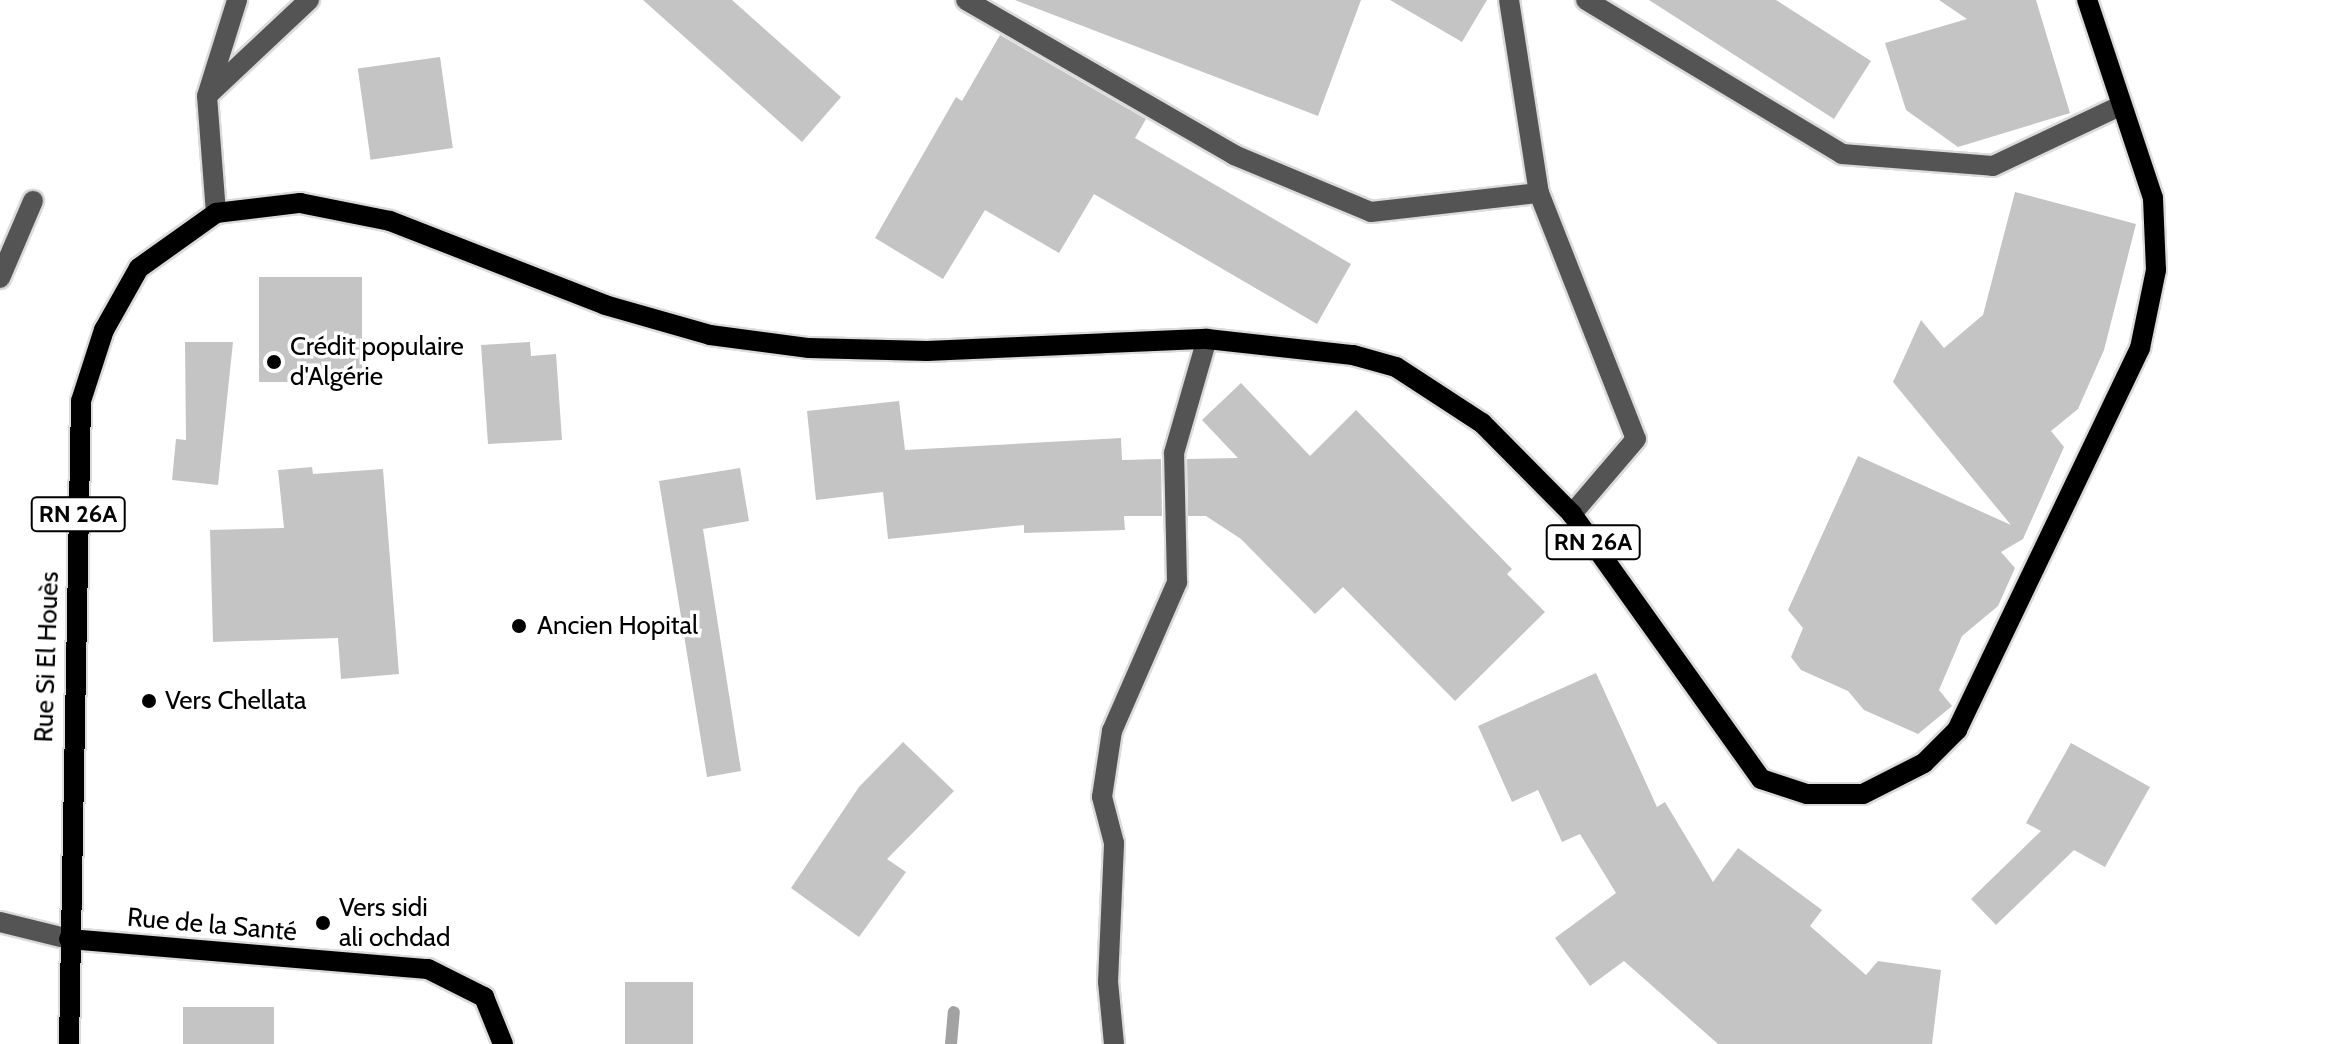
<!DOCTYPE html>
<html>
<head>
<meta charset="utf-8">
<style>
	body { margin:0 }
	#map { position:relative; width:2336px; height:1044px; overflow:hidden; background:#fff; font-family:Cabin,sans-serif }
	div>[style] { position:absolute }
	.stream>* { height:12px; margin:-6px; padding:0 6px; transform-origin:6px; border-radius:6px; background:#a2a2a2 }
	.building>* { inset:0; background:#c4c4c4; transform-origin:0 0 }
	.roads { filter:drop-shadow(2px 0 #dbdbdb) drop-shadow(-2px 0 #dbdbdb) drop-shadow(0 2px #dbdbdb) drop-shadow(0 -2px #dbdbdb) }
	.minor>* { height:20px; margin:-10px; padding:0 10px; transform-origin:10px; border-radius:10px; background:#545454 }
	.major>* { height:20px; margin:-10px; padding:0 10px; transform-origin:10px; border-radius:10px; background:#000 }
	.dots>* { width:22px; height:22px; translate:-50% -50%; box-sizing:border-box; border:4px solid #fff; border-radius:50% }
	span { translate:-50% -50%; white-space:nowrap; text-align:center; line-height:1.15; -webkit-text-stroke:7px #fff; paint-order:stroke }
	.shield-label span { padding:2px 6px; background:#fff; border:2px solid; border-radius:6px; -webkit-text-stroke-width:0 }
	.shield-label { font-size:24px; color:#000; font-weight:700 }
	.poi-label { font-size:26px; color:#000 }
	.left { translate:0 -50%; text-align:left }
	.street-label { font-size:26px; color:#000 }
</style>
</head>
<body>
<div id="map">
	<div class="stream">
		<i style="left:951px;top:1044px;width:32px;rotate:-85deg"></i>
	</div>
	<div class="building">
		<i style="clip-path:polygon(643px 0,732px 0,841px 97px,802px 142px)"></i>
		<i style="clip-path:polygon(1015px 0,1361px 0,1318px 116px)"></i>
		<i style="clip-path:polygon(1390px 0,1487px 0,1462px 42px)"></i>
		<i style="clip-path:polygon(1649px 0,1776px 0,1871px 61px,1834px 119px)"></i>
		<i style="clip-path:polygon(1939px 0,2036px 0,2070px 113px,1958px 147px,1906px 110px,1885px 43px,1967px 19px)"></i>
		<i style="clip-path:polygon(1000px 35px,1146px 119px,1135px 138px,1351px 264px,1317px 324px,1094px 194px,1059px 253px,985px 210px,943px 279px,875px 238px,956px 97px,962px 101px)"></i>
		<i style="left:440px;top:57px;width:92px;height:83px;rotate:82deg"></i>
		<i style="clip-path:polygon(2015px 192px,2136px 224px,2104px 350px,2078px 409px,2051px 431px,2064px 447px,2023px 539px,2001px 552px,2015px 568px,1998px 606px,1962px 636px,1939px 690px,1952px 706px,1918px 734px,1864px 710px,1848px 691px,1801px 670px,1791px 657px,1803px 628px,1788px 610px,1858px 456px,2011px 525px,1893px 382px,1921px 320px,1944px 348px,1983px 315px)"></i>
		<i style="left:259px;top:277px;width:103px;height:105px"></i>
		<i style="clip-path:polygon(185px 342px,233px 342px,218px 485px,172px 480px,176px 439px,186px 440px)"></i>
		<i style="clip-path:polygon(530px 342px,531px 356px,556px 354px,562px 440px,488px 444px,481px 345px)"></i>
		<i style="clip-path:polygon(1241px 383px,1310px 456px,1356px 410px,1512px 569px,1507px 574px,1545px 612px,1455px 701px,1343px 587px,1315px 614px,1241px 539px,1206px 516px,1188px 516px,1187px 459px,1238px 458px,1202px 420px)"></i>
		<i style="clip-path:polygon(899px 401px,905px 450px,1121px 438px,1122px 460px,1161px 459px,1162px 516px,1124px 516px,1125px 530px,1024px 533px,1024px 525px,888px 539px,883px 492px,816px 500px,807px 411px)"></i>
		<i style="clip-path:polygon(312px 467px,313px 474px,383px 469px,399px 674px,341px 679px,338px 638px,213px 642px,210px 530px,284px 528px,278px 470px)"></i>
		<i style="clip-path:polygon(740px 468px,749px 521px,703px 529px,741px 771px,707px 777px,659px 481px)"></i>
		<i style="clip-path:polygon(1596px 673px,1657px 807px,1665px 802px,1713px 882px,1738px 848px,1822px 910px,1810px 926px,1866px 975px,1878px 961px,1941px 970px,1932px 1044px,1718px 1044px,1624px 961px,1590px 986px,1555px 938px,1616px 893px,1580px 834px,1562px 842px,1538px 790px,1512px 802px,1478px 726px)"></i>
		<i style="clip-path:polygon(903px 742px,954px 791px,887px 859px,906px 872px,859px 937px,791px 888px,859px 787px)"></i>
		<i style="clip-path:polygon(2071px 743px,2150px 787px,2105px 867px,2074px 850px,1996px 925px,1971px 899px,2041px 831px,2026px 823px)"></i>
		<i style="left:625px;top:982px;width:68px;height:62px"></i>
		<i style="left:183px;top:1007px;width:91px;height:37px"></i>
	</div>
	<div class="roads">
		<div class="minor">
			<i style="left:966px;top:0;width:310px;rotate:30deg"></i>
			<i style="left:1234px;top:155px;width:148px;rotate:22.6deg"></i>
			<i style="left:1371px;top:212px;width:169px;rotate:-6.5deg"></i>
			<i style="left:1509px;top:0;width:195px;rotate:81.2deg"></i>
			<i style="left:1539px;top:193px;width:264px;rotate:68.5deg"></i>
			<i style="left:1636px;top:439px;width:99px;rotate:130.5deg"></i>
			<i style="left:1586px;top:0;width:299px;rotate:31deg"></i>
			<i style="left:1842px;top:154px;width:151px;rotate:4.5deg"></i>
			<i style="left:1993px;top:166px;width:138px;rotate:-25.3deg"></i>
			<i style="left:210px;top:93px;width:136px;rotate:-43.2deg"></i>
			<i style="left:216px;top:213px;width:117px;rotate:-94.4deg"></i>
			<i style="left:207px;top:96px;width:101px;rotate:-72.6deg"></i>
			<i style="left:0;top:278px;width:84px;rotate:-66.8deg"></i>
			<i style="left:0;top:922px;width:71px;rotate:13.8deg"></i>
			<i style="left:1114px;top:1044px;width:62px;rotate:-95.5deg"></i>
			<i style="left:1108px;top:982px;width:139px;rotate:-87.5deg"></i>
			<i style="left:1114px;top:843px;width:48px;rotate:-104.6deg"></i>
			<i style="left:1102px;top:797px;width:67px;rotate:-81.4deg"></i>
			<i style="left:1112px;top:731px;width:163px;rotate:-66.4deg"></i>
			<i style="left:1177px;top:582px;width:129px;rotate:-91.3deg"></i>
			<i style="left:1174px;top:453px;width:119px;rotate:-73.9deg"></i>
		</div>
		<div class="major">
			<i style="left:69px;top:939px;width:360px;rotate:4.8deg"></i>
			<i style="left:428px;top:969px;width:63px;rotate:26.6deg"></i>
			<i style="left:484px;top:997px;width:51px;rotate:68deg"></i>
			<i style="left:69px;top:1044px;width:643px;rotate:-88.93deg"></i>
			<i style="left:81px;top:401px;width:75px;rotate:-72.1deg"></i>
			<i style="left:104px;top:330px;width:71px;rotate:-60.6deg"></i>
			<i style="left:139px;top:268px;width:95px;rotate:-35.5deg"></i>
			<i style="left:216px;top:213px;width:85px;rotate:-6.8deg"></i>
			<i style="left:300px;top:203px;width:92px;rotate:11.3deg"></i>
			<i style="left:390px;top:221px;width:231px;rotate:21.3deg"></i>
			<i style="left:605px;top:305px;width:109px;rotate:15.9deg"></i>
			<i style="left:710px;top:335px;width:100px;rotate:7.5deg"></i>
			<i style="left:809px;top:348px;width:118px;rotate:1.5deg"></i>
			<i style="left:927px;top:351px;width:280px;rotate:-2.5deg"></i>
			<i style="left:1207px;top:339px;width:147px;rotate:6.3deg"></i>
			<i style="left:1353px;top:355px;width:45px;rotate:15.6deg"></i>
			<i style="left:1396px;top:367px;width:103px;rotate:33.1deg"></i>
			<i style="left:1482px;top:423px;width:128px;rotate:45.3deg"></i>
			<i style="left:1572px;top:514px;width:325px;rotate:54.5deg"></i>
			<i style="left:1761px;top:779px;width:48px;rotate:18.1deg"></i>
			<i style="left:1807px;top:794px;width:56px"></i>
			<i style="left:1863px;top:794px;width:68px;rotate:-26.9deg"></i>
			<i style="left:1924px;top:763px;width:47px;rotate:-45deg"></i>
			<i style="left:1957px;top:730px;width:424px;rotate:-64.4deg"></i>
			<i style="left:2140px;top:348px;width:80px;rotate:-78.4deg"></i>
			<i style="left:2156px;top:270px;width:72px;rotate:-92.4deg"></i>
			<i style="left:2153px;top:198px;width:209px;rotate:-108.4deg"></i>
		</div>
	</div>
	<div class="dots">
		<i style="left:274px;top:362px;background:#000"></i>
		<i style="left:519px;top:626px;background:#000"></i>
		<i style="left:149px;top:701px;background:#000"></i>
		<i style="left:323px;top:923px;background:#000"></i>
	</div>
	<div class="shield-label">
		<span style="left:78px;top:514px">RN 26A</span>
		<span style="left:1593px;top:542px">RN 26A</span>
	</div>
	<div class="poi-label">
		<span class="left" style="left:290px;top:362px">Crédit populaire<br>d'Algérie</span>
		<span class="left" style="left:537px;top:626px">Ancien Hopital</span>
		<span class="left" style="left:165px;top:701px">Vers Chellata</span>
		<span class="left" style="left:339px;top:923px">Vers sidi<br>ali ochdad</span>
	</div>
	<div class="street-label">
		<span style="left:47px;top:657px;rotate:-88deg">Rue Si El Houès</span>
		<span style="left:212px;top:925px;rotate:5deg">Rue de la Santé</span>
	</div>
</div>
</body>
</html>
